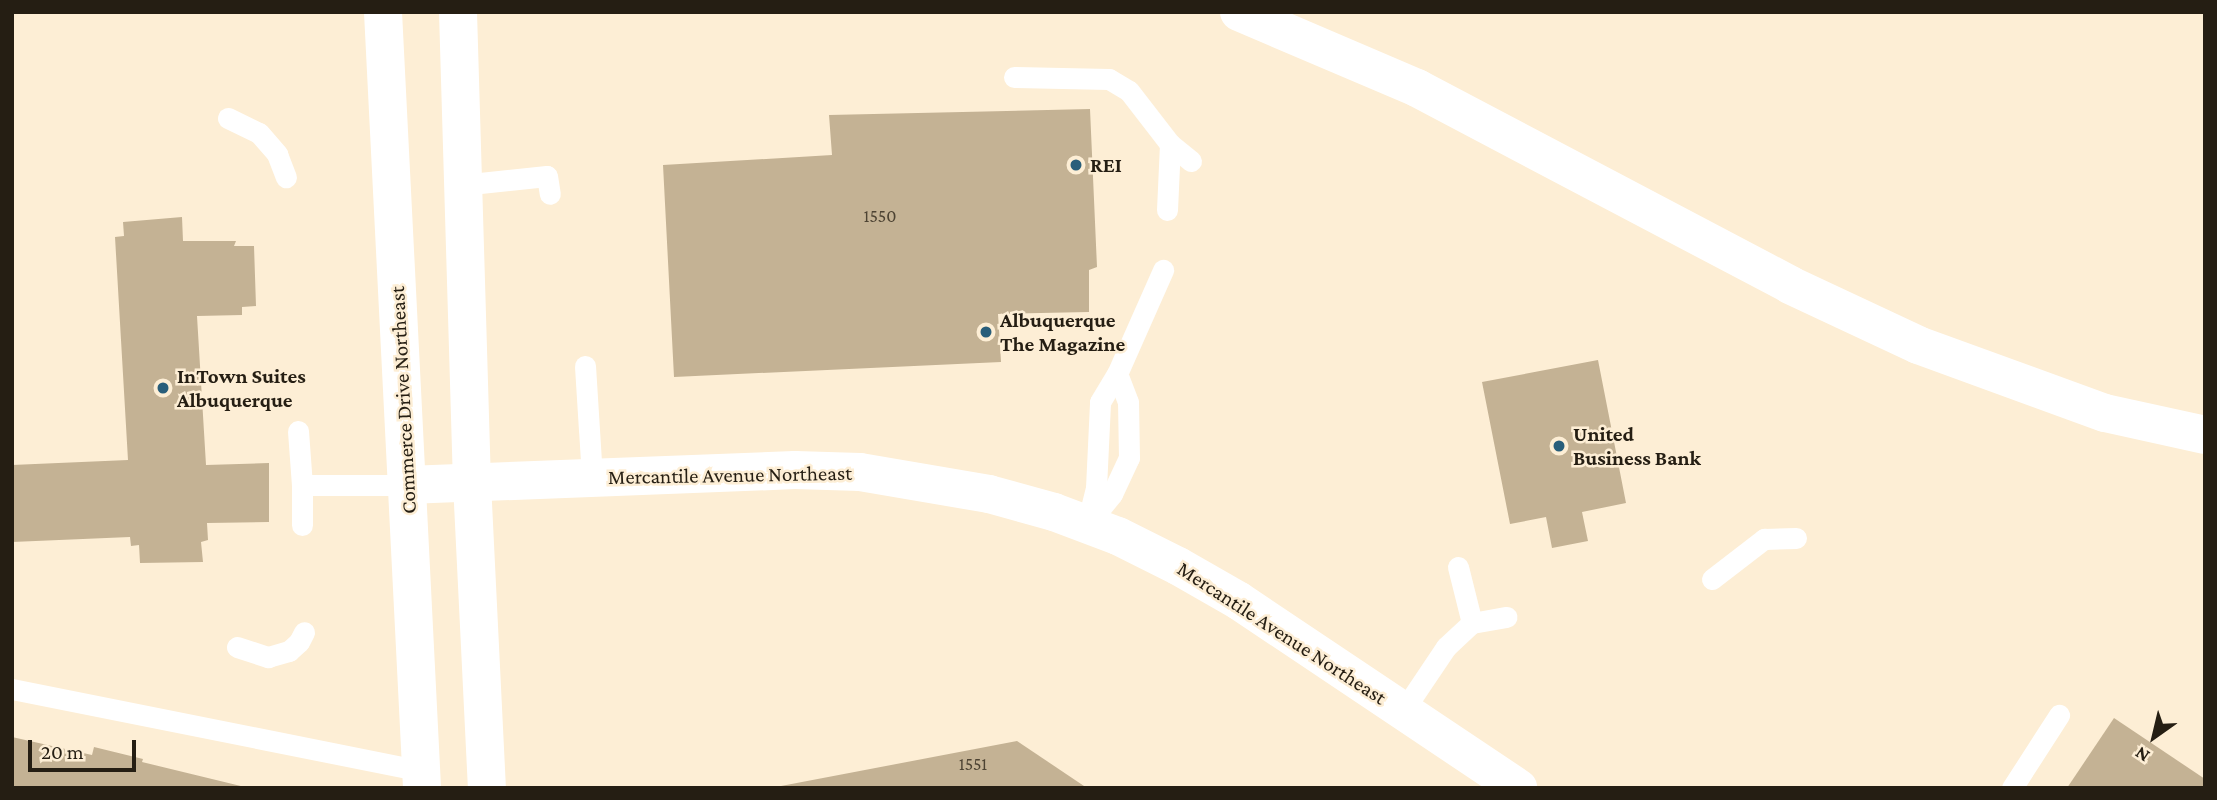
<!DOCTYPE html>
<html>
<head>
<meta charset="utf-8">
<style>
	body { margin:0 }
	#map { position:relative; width:2217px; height:800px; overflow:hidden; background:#fdeed5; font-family:"Crimson Pro",serif }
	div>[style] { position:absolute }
	.building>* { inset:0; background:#c4b294 }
	.lane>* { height:21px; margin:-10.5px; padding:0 10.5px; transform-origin:10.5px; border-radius:10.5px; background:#fff }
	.street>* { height:38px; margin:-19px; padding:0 19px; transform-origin:19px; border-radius:19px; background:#fff }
	.secondary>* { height:38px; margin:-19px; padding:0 19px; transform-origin:19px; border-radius:19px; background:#fff }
	.dots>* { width:19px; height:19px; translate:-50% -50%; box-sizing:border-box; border:4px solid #fdeed5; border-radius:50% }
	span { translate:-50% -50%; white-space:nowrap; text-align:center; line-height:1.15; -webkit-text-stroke:5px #fdeed5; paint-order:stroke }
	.number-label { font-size:18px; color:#4d4333 }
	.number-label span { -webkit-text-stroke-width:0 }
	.poi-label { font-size:21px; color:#251e13; font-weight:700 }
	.left { translate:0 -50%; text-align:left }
	.street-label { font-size:21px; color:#251e13 }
	.frame { position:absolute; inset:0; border:14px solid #251e13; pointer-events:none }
	.north { position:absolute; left:2119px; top:702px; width:70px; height:70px; -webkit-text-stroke:5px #fdeed5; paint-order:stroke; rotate:214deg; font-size:19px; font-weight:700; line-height:28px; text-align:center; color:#251e13 }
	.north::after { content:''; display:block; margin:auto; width:24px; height:32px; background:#251e13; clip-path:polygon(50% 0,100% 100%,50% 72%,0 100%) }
	.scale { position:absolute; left:28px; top:740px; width:108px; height:32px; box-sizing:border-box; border:4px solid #251e13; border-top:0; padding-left:9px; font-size:21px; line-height:24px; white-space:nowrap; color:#251e13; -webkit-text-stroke:5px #fdeed5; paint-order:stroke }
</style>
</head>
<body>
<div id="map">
	<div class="building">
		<i style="clip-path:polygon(1090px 109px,1097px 267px,1089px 270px,1089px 312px,998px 314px,1001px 362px,674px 377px,663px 165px,832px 155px,829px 115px)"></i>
		<i style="clip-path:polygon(182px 217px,183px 241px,236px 241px,234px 246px,254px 246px,256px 306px,242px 307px,242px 315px,197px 316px,206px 465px,269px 463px,269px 522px,207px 523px,208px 540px,201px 542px,203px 562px,140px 563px,139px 545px,131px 546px,130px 537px,12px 542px,12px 465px,128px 460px,115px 237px,124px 236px,123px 222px)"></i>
		<i style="clip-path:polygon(1598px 360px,1626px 503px,1582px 512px,1588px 541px,1552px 548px,1546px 517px,1510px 524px,1482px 382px)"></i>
		<i style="clip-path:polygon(2114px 718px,2205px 779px,2205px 788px,2067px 788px)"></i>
		<i style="clip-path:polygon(12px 737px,92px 755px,94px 747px,143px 759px,142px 762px,249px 788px,12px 788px)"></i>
		<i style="clip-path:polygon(1017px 741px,1087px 788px,781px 788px,781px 786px)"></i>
	</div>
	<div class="lane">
		<i style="left:1014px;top:77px;width:95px;rotate:1.2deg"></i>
		<i style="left:1109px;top:79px;width:23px;rotate:31deg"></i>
		<i style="left:1129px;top:91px;width:67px;rotate:52.3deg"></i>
		<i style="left:1170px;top:144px;width:27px;rotate:39deg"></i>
		<i style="left:228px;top:118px;width:34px;rotate:26deg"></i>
		<i style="left:259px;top:133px;width:28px;rotate:49deg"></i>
		<i style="left:277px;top:154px;width:25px;rotate:69deg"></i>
		<i style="left:461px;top:185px;width:86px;rotate:-6deg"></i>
		<i style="left:547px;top:176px;width:18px;rotate:81deg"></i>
		<i style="left:1167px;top:210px;width:66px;rotate:-87.4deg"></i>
		<i style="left:585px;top:366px;width:112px;rotate:86.4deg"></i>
		<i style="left:298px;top:431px;width:54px;rotate:85.8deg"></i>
		<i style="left:1091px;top:520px;width:33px;rotate:-51deg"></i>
		<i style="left:1112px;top:494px;width:40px;rotate:-65deg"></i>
		<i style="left:1129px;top:458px;width:56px;rotate:-91deg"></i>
		<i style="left:1128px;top:402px;width:30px;rotate:-111deg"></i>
		<i style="left:1087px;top:524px;width:37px;rotate:-76deg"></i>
		<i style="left:1096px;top:488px;width:86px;rotate:-87.3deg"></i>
		<i style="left:1100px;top:402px;width:33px;rotate:-59deg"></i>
		<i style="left:1117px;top:374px;width:114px;rotate:-66.1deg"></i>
		<i style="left:302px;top:525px;width:40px;rotate:-90deg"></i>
		<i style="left:302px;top:485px;width:105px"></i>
		<i style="left:1458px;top:567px;width:58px;rotate:76deg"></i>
		<i style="left:1712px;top:579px;width:66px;rotate:-37.6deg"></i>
		<i style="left:1764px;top:539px;width:32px;rotate:-2deg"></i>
		<i style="left:237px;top:647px;width:33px;rotate:18deg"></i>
		<i style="left:268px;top:657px;width:22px;rotate:-16deg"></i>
		<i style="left:289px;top:651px;width:13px;rotate:-42deg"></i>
		<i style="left:299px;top:642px;width:11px;rotate:-63deg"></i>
		<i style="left:12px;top:689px;width:417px;rotate:11.3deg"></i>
		<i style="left:1403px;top:711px;width:77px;rotate:-56.1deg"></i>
		<i style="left:1446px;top:647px;width:35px;rotate:-43deg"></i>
		<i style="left:1472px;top:623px;width:35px;rotate:-10deg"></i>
		<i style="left:2012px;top:788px;width:87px;rotate:-57.2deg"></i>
	</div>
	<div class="street">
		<i style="left:383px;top:12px;width:777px;rotate:87.12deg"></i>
		<i style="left:458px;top:12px;width:471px;rotate:88.3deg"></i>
		<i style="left:472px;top:483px;width:305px;rotate:87.2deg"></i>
		<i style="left:407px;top:485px;width:388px;rotate:-2.2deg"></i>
		<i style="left:795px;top:470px;width:65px;rotate:1.8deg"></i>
		<i style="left:860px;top:472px;width:131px;rotate:9.7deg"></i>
		<i style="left:989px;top:494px;width:67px;rotate:15.5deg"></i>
		<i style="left:1054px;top:512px;width:68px;rotate:20.6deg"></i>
		<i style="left:1118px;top:536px;width:67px;rotate:26.6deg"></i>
		<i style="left:1178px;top:566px;width:70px;rotate:29.8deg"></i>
		<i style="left:1239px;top:601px;width:336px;rotate:33.8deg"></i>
	</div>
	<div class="secondary">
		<i style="left:1239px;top:12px;width:194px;rotate:23.1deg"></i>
		<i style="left:1417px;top:88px;width:422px;rotate:27.8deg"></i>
		<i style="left:1790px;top:285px;width:141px;rotate:25.1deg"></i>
		<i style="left:1918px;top:345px;width:199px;rotate:20deg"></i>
		<i style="left:2105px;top:413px;width:102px;rotate:12.4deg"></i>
	</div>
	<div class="dots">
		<i style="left:1076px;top:165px;background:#295e7a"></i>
		<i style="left:986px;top:332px;background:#295e7a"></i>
		<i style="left:163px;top:388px;background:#295e7a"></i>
		<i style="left:1559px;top:446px;background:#295e7a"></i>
	</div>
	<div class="number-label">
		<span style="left:880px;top:216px">1550</span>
		<span style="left:973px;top:764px">1551</span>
	</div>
	<div class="poi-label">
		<span class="left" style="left:1090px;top:165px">REI</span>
		<span class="left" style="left:1000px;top:332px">Albuquerque<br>The Magazine</span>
		<span class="left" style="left:177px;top:388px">InTown Suites<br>Albuquerque</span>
		<span class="left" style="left:1573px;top:446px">United<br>Business Bank</span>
	</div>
	<div class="street-label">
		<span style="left:403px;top:400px;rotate:-93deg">Commerce Drive Northeast</span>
		<span style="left:730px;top:475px;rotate:-1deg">Mercantile Avenue Northeast</span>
		<span style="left:1282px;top:633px;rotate:33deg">Mercantile Avenue Northeast</span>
	</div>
	<div class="frame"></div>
	<div class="north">N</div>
	<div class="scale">20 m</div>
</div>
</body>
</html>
